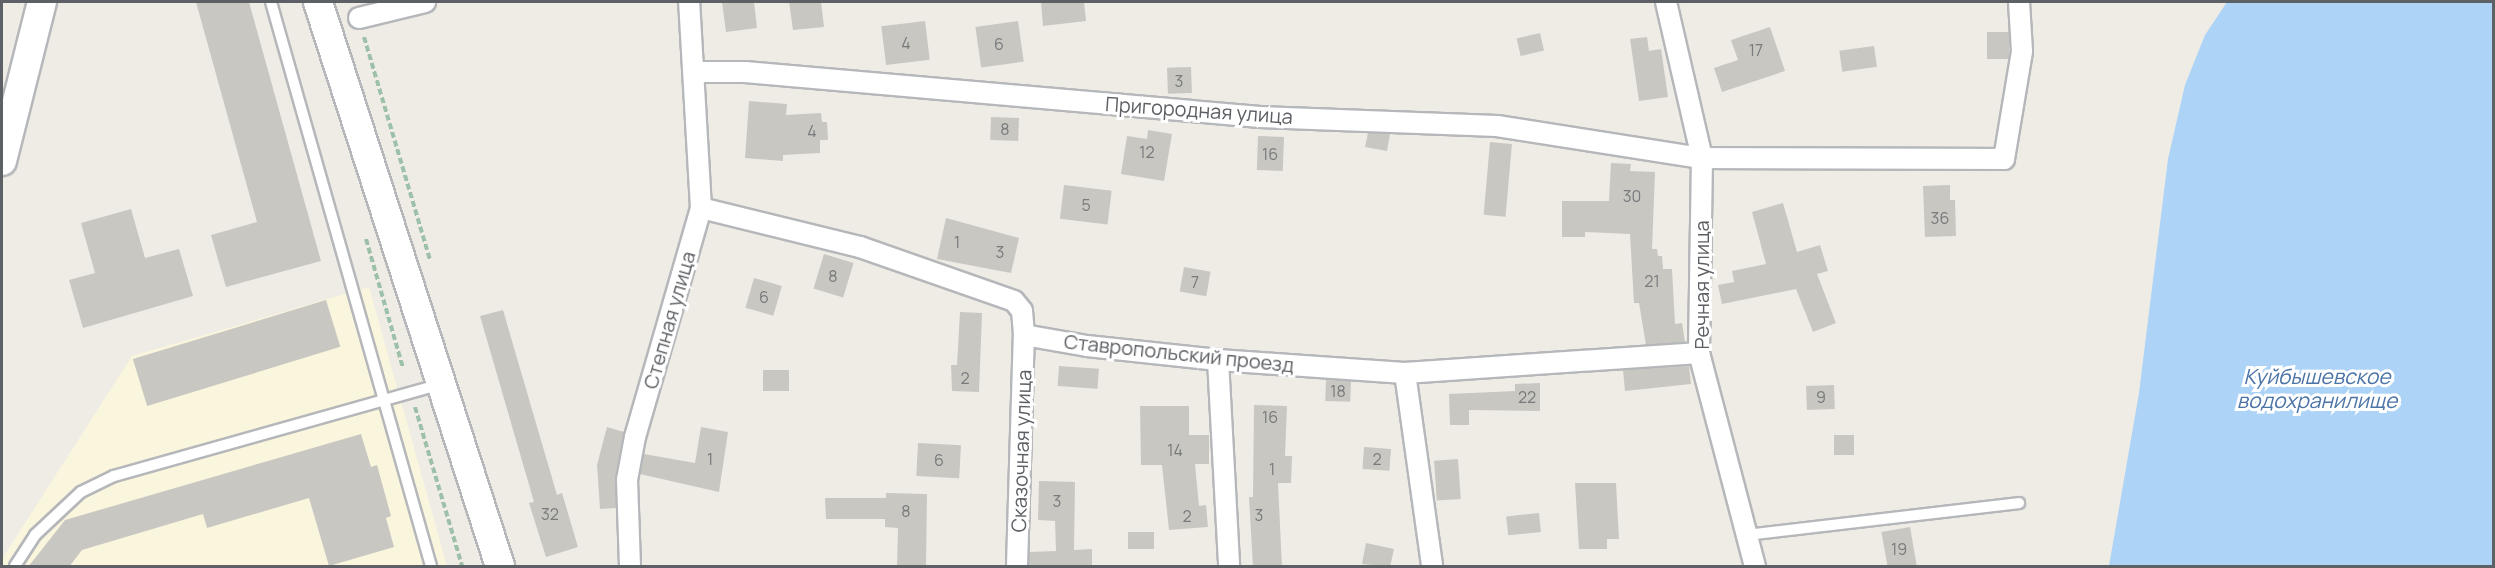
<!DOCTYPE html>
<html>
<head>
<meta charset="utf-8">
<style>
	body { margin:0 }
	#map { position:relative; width:2495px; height:568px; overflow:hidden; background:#eeece5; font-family:Manrope,sans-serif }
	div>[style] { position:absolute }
	.commercial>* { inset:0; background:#faf5dd }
	.water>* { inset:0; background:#add3f6 }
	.building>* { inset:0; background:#c9c7c2; transform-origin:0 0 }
	.path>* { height:4px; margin-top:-2px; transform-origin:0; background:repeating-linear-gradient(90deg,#9dc1a8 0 6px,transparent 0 9px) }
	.roads { filter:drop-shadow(2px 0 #b5b7ba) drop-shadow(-2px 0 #b5b7ba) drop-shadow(0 2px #b5b7ba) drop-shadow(0 -2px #b5b7ba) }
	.lane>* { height:10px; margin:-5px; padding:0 5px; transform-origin:5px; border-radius:5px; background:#fff }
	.street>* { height:20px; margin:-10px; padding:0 10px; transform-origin:10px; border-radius:10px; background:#fff }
	.secondary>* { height:28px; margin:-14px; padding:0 14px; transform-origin:14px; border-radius:14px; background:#fff }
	span { translate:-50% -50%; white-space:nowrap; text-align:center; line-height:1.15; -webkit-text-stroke:6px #fff; paint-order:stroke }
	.number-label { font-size:16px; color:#787a7c }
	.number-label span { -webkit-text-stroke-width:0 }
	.street-label { font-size:20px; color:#5d6064 }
	.water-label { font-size:21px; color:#4c74a6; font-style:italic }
	.frame { position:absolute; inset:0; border:3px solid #5d6064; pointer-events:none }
</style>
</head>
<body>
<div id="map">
	<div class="commercial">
		<i style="clip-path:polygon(369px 287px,447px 566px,2px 566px,2px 559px,132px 356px)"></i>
	</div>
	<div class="water">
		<i style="clip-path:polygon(2227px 2px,2493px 2px,2493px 566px,2109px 566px,2139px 393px,2168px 159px,2185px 85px,2205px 35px)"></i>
	</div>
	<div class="building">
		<i style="clip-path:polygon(196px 2px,249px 2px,321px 261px,226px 287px,211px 235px,257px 222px)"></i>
		<i style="clip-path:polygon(722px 2px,754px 2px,757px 28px,726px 32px)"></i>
		<i style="clip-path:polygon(789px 2px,821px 2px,824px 27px,793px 30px)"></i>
		<i style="clip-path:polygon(1041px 2px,1084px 2px,1086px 21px,1043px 26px)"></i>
		<i style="left:925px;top:21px;width:39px;height:44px;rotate:83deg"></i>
		<i style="left:1018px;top:21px;width:41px;height:43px;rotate:82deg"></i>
		<i style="clip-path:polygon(1770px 27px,1785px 71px,1722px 92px,1714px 68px,1738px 60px,1731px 40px)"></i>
		<i style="left:2009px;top:32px;width:27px;height:22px;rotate:90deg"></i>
		<i style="left:1540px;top:33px;width:18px;height:24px;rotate:77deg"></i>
		<i style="clip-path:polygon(1647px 37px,1649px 51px,1661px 49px,1668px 97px,1639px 101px,1630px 39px)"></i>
		<i style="left:1874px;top:46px;width:21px;height:35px;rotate:82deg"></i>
		<i style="left:1191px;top:67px;width:26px;height:24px;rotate:88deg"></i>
		<i style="clip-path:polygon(749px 101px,787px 104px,786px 115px,821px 113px,822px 122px,827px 122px,828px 140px,820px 140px,820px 153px,783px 155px,783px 161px,745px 158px)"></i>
		<i style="left:991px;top:117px;width:28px;height:23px;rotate:2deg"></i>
		<i style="clip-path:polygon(1148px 130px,1172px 134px,1164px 181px,1121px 174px,1127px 136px,1147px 139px)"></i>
		<i style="clip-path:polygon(1368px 133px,1390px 134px,1387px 151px,1365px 147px)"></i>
		<i style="left:1258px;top:136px;width:26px;height:34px;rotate:2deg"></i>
		<i style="left:1490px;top:142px;width:22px;height:73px;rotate:5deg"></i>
		<i style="clip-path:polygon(1611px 163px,1631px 164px,1630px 171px,1655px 172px,1652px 249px,1657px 249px,1658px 256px,1662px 256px,1663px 269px,1672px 269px,1675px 324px,1682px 323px,1685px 342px,1646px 345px,1639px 303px,1634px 303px,1630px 234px,1585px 232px,1585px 237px,1562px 237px,1562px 201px,1609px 201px)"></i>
		<i style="left:1064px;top:185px;width:48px;height:34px;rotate:7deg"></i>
		<i style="clip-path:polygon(1950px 185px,1950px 200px,1955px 200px,1956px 236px,1925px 237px,1923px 186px)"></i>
		<i style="clip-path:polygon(1783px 203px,1797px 252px,1820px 245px,1828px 271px,1817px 274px,1836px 323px,1813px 332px,1796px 289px,1722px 304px,1718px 285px,1734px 282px,1732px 271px,1766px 264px,1752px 212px)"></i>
		<i style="clip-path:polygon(131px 209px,145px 258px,179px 249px,193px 296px,83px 328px,69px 280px,95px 273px,81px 223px)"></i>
		<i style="clip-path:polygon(946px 218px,1019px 238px,1011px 273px,937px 259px)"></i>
		<i style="left:824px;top:254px;width:31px;height:36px;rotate:17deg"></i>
		<i style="left:1184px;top:267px;width:27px;height:25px;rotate:10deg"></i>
		<i style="left:754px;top:278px;width:29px;height:31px;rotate:16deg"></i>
		<i style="left:326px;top:300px;width:49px;height:202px;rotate:73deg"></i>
		<i style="clip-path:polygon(503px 310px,557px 495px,562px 493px,578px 547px,546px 557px,529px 503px,534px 502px,480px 316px)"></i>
		<i style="clip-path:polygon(960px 312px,982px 313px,979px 392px,952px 391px,951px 365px,957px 365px)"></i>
		<i style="left:1059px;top:366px;width:40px;height:20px;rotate:4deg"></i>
		<i style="clip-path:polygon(1689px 366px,1691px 384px,1625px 391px,1623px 370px)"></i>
		<i style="left:763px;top:370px;width:26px;height:21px"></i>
		<i style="left:1326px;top:380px;width:25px;height:21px;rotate:2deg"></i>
		<i style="clip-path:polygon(1540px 383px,1540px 411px,1469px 410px,1469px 425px,1450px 425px,1449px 394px,1515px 391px,1515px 384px)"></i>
		<i style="left:1834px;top:385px;width:24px;height:28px;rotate:88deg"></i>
		<i style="clip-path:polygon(1254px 405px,1287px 406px,1285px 456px,1292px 456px,1291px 483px,1278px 483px,1282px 567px,1253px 567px,1249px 497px,1253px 497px)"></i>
		<i style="clip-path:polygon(1140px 406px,1189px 406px,1189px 435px,1209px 435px,1209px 464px,1195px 464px,1199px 506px,1206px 505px,1208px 527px,1169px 530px,1162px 465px,1141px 465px)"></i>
		<i style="clip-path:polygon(607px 427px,624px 432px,615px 478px,616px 508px,600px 509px,597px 465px)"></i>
		<i style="clip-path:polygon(701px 427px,728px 432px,719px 492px,640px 474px,644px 454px,695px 463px)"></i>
		<i style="clip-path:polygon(361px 434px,371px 467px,377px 465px,391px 516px,386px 518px,394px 547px,329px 566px,309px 498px,207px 528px,203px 514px,82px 550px,69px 567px,28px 567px,65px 520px)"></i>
		<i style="left:1834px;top:435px;width:20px;height:20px"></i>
		<i style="left:918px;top:443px;width:43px;height:33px;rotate:3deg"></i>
		<i style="left:1364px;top:447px;width:27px;height:22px;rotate:4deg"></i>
		<i style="left:1458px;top:459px;width:40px;height:24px;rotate:86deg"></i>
		<i style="clip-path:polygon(1039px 481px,1075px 482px,1074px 550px,1092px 549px,1092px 567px,1029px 567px,1029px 552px,1056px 551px,1055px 521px,1038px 520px)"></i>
		<i style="clip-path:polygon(1575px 483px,1616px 483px,1619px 539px,1607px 539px,1607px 549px,1579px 549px)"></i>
		<i style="clip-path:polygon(886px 493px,927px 494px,926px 567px,897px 567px,898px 528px,885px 527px,885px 519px,826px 519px,825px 498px,886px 498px)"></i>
		<i style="left:1539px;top:513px;width:19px;height:33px;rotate:84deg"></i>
		<i style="left:1910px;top:527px;width:41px;height:29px;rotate:80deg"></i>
		<i style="left:1128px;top:532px;width:26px;height:17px"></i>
		<i style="clip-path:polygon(1366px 543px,1394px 549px,1390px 567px,1362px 564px)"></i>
	</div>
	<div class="path">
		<i style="left:364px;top:37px;width:233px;rotate:73.5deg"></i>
		<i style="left:366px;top:239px;width:134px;rotate:74deg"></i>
		<i style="left:415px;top:407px;width:166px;rotate:73.5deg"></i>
	</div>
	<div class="roads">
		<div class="lane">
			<i style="left:271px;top:2px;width:586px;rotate:74.16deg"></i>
			<i style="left:1747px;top:535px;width:274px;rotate:-6.7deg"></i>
			<i style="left:15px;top:566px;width:37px;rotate:-57deg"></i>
			<i style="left:35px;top:535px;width:63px;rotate:-43.1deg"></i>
			<i style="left:81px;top:492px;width:37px;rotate:-26deg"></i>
			<i style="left:114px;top:476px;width:340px;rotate:-15.7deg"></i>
		</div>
		<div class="street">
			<i style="left:1666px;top:2px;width:160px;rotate:77deg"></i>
			<i style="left:1702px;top:158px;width:195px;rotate:90.9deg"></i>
			<i style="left:1699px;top:353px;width:220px;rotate:75.3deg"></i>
			<i style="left:359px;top:18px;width:68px;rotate:-13.6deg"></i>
			<i style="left:694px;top:72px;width:51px"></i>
			<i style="left:745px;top:72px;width:517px;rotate:4.99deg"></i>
			<i style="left:1260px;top:117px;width:237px;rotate:2.2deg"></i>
			<i style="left:1497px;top:126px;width:207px;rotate:8.9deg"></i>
			<i style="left:1702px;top:158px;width:302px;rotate:0.2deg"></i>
			<i style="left:2004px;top:159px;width:109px;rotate:-80.5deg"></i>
			<i style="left:2022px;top:51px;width:49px;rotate:-93.5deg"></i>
			<i style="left:701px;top:208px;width:164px;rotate:13.8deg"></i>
			<i style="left:860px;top:247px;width:163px;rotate:19.3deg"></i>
			<i style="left:1014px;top:301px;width:13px;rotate:51deg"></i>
			<i style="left:1022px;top:311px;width:24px;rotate:85deg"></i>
			<i style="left:1024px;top:335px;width:64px;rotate:9.9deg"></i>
			<i style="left:1087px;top:346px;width:132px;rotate:6.1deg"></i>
			<i style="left:1218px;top:360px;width:187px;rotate:4deg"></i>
			<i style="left:1405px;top:373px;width:295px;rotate:-3.9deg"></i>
			<i style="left:1218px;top:360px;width:206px;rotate:86.9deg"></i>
			<i style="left:1405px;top:373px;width:195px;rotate:82deg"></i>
			<i style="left:630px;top:566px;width:86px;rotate:-92deg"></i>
			<i style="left:627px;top:480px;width:44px;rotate:-79.5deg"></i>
			<i style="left:635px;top:437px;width:238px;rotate:-73.9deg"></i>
			<i style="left:701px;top:208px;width:206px;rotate:-93.3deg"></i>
			<i style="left:1017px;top:566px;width:231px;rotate:-88.3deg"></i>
		</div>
		<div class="secondary">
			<i style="left:318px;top:2px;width:593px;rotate:72.12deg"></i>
			<i style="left:2px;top:161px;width:164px;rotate:-75.9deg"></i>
		</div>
	</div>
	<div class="number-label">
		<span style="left:906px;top:43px">4</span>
		<span style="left:999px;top:44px">6</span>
		<span style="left:1756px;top:50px">17</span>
		<span style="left:1179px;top:81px">3</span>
		<span style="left:1005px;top:129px">8</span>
		<span style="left:812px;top:131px">4</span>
		<span style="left:1147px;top:152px">12</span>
		<span style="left:1270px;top:154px">16</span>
		<span style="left:1632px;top:196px">30</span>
		<span style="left:1086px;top:205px">5</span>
		<span style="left:1940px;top:218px">36</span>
		<span style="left:957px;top:242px">1</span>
		<span style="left:1000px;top:252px">3</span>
		<span style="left:833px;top:276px">8</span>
		<span style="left:1652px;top:281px">21</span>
		<span style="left:1195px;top:282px">7</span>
		<span style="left:764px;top:297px">6</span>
		<span style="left:965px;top:378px">2</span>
		<span style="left:1338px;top:391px">18</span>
		<span style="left:1527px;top:397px">22</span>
		<span style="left:1821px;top:397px">9</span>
		<span style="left:1270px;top:417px">16</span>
		<span style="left:1175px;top:450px">14</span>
		<span style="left:710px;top:459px">1</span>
		<span style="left:1377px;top:459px">2</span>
		<span style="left:939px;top:460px">6</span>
		<span style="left:1272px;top:469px">1</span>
		<span style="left:1057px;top:501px">3</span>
		<span style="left:906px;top:511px">8</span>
		<span style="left:550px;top:514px">32</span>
		<span style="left:1259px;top:515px">3</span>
		<span style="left:1187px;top:516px">2</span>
		<span style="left:1899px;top:549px">19</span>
	</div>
	<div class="street-label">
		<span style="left:1199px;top:110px;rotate:4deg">Пригородная улица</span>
		<span style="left:1701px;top:285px;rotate:-90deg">Речная улица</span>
		<span style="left:669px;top:320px;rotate:-74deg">Степная улица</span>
		<span style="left:1179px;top:353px;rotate:6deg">Ставропольский проезд</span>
		<span style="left:1021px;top:451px;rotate:-88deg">Сказочная улица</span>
	</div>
	<div class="water-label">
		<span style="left:2317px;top:388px">Куйбышевское<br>водохранилище</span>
	</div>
	<div class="frame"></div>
</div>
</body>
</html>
